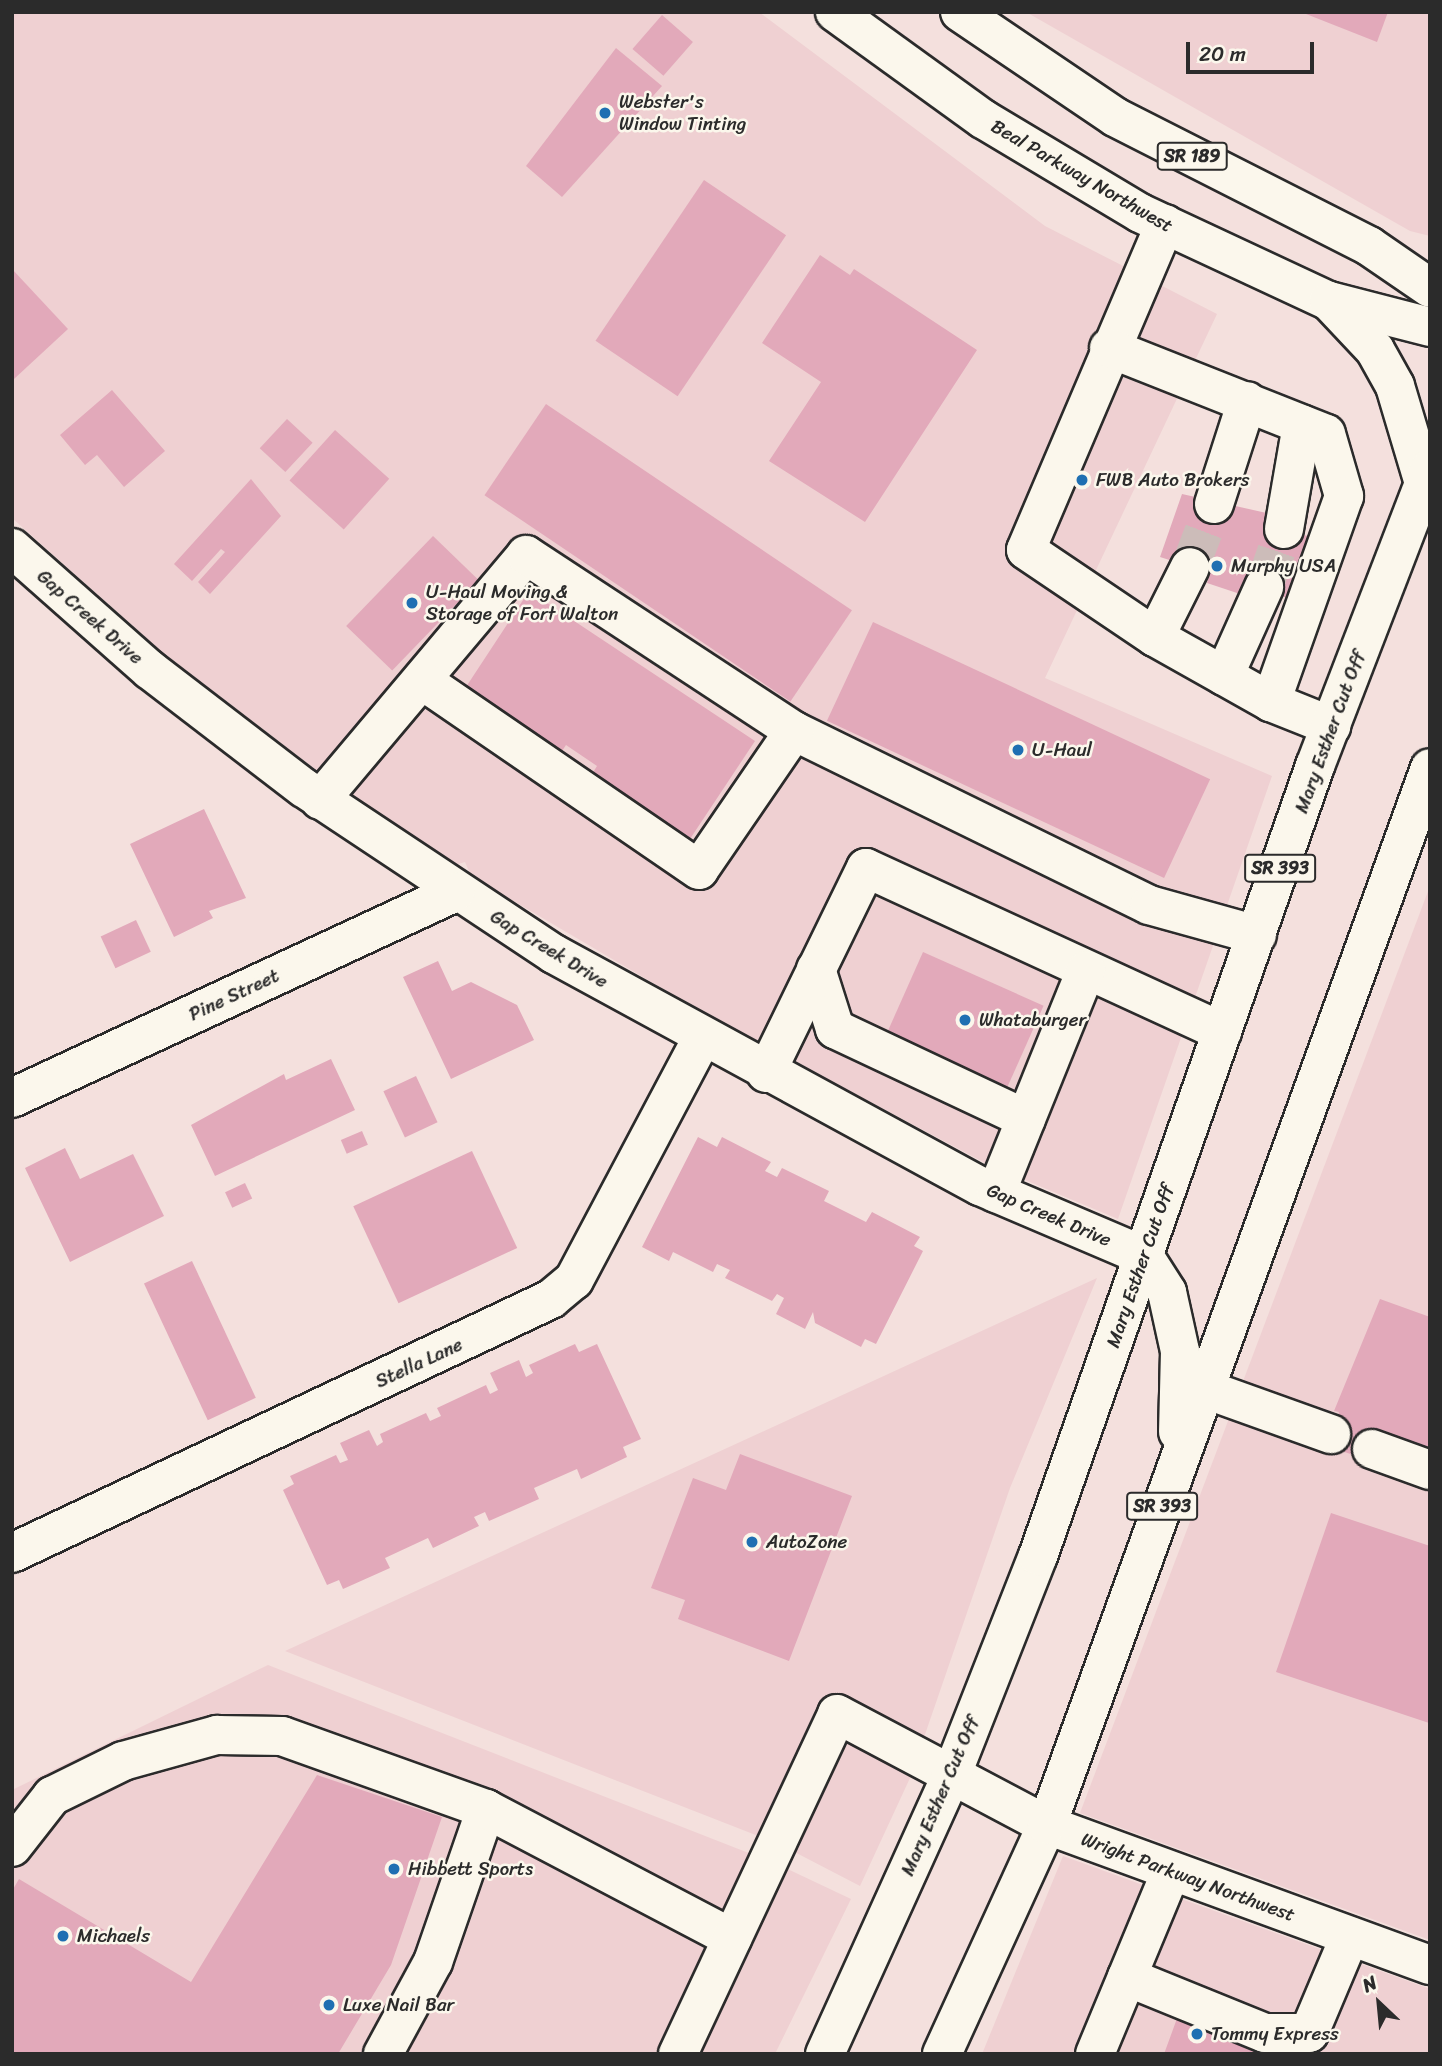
<!DOCTYPE html>
<html>
<head>
<meta charset="utf-8">
<style>
	body { margin:0 }
	#map { position:relative; width:1442px; height:2066px; overflow:hidden; background:#f4e0dd; font-family:Sriracha,sans-serif }
	div>[style] { position:absolute }
	.built>* { inset:0; background:#efd0d2 }
	.building>* { inset:0; background:#e2a9ba; transform-origin:0 0 }
	.minor-tunnel>* { height:38px; margin-top:-19px; transform-origin:0; background:repeating-linear-gradient(90deg,#ccbcb9 0 38px,transparent 0 57px) }
	.roads { filter:drop-shadow(2px 0 #2b2b2b) drop-shadow(-2px 0 #2b2b2b) drop-shadow(0 2px #2b2b2b) drop-shadow(0 -2px #2b2b2b) }
	.minor>* { height:38px; margin:-19px; padding:0 19px; transform-origin:19px; border-radius:19px; background:#fbf7ec }
	.major>* { height:38px; margin:-19px; padding:0 19px; transform-origin:19px; border-radius:19px; background:#fbf7ec }
	.dots>* { width:19px; height:19px; translate:-50% -50%; box-sizing:border-box; border:4px solid #fbf7ec; border-radius:50% }
	span { translate:-50% -50%; white-space:nowrap; text-align:center; line-height:1.15; -webkit-text-stroke:5px #fbf7ec; paint-order:stroke }
	.shield-label span { padding:2px 5px; background:#fbf7ec; border:2px solid; border-radius:5px; -webkit-text-stroke-width:0 }
	.shield-label { font-size:18px; color:#2b2b2b; font-weight:700 }
	.poi-label { font-size:19px; color:#2b2b2b }
	.left { translate:0 -50%; text-align:left }
	.street-label { font-size:19px; color:#2b2b2b }
	.frame { position:absolute; inset:0; border:14px solid #2b2b2b; pointer-events:none }
	.north { position:absolute; left:1344px; top:1968px; width:70px; height:70px; -webkit-text-stroke:5px #fbf7ec; paint-order:stroke; rotate:334deg; font-size:19px; font-weight:700; line-height:28px; text-align:center; color:#2b2b2b }
	.north::after { content:''; display:block; margin:auto; width:24px; height:32px; background:#2b2b2b; clip-path:polygon(50% 0,100% 100%,50% 72%,0 100%) }
	.scale { position:absolute; left:1186px; top:42px; width:128px; height:32px; box-sizing:border-box; border:4px solid #2b2b2b; border-top:0; padding-left:9px; font-size:21px; line-height:24px; white-space:nowrap; color:#2b2b2b; -webkit-text-stroke:5px #fbf7ec; paint-order:stroke }
</style>
</head>
<body>
<div id="map">
	<div class="built">
		<i style="clip-path:polygon(12px 12px,759px 12px,1045px 226px,1217px 314px,1045px 678px,1272px 776px,1118px 1219px,987px 1164px,711px 1017px,471px 876px,465px 862px,455px 865px,315px 769px,162px 652px,12px 518px)"></i>
		<i style="clip-path:polygon(1026px 12px,1430px 12px,1430px 236px,1410px 231px)"></i>
		<i style="clip-path:polygon(1430px 886px,1430px 1940px,1080px 1813px)"></i>
		<i style="clip-path:polygon(1097px 1278px,1010px 1488px,910px 1778px,860px 1886px,781px 1845px,285px 1651px)"></i>
		<i style="clip-path:polygon(268px 1665px,777px 1864px,851px 1899px,775px 2054px,12px 2054px,12px 1790px)"></i>
		<i style="clip-path:polygon(1063px 1856px,1430px 1989px,1430px 2054px,982px 2054px)"></i>
	</div>
	<div class="building">
		<i style="clip-path:polygon(1301px 12px,1388px 12px,1377px 42px)"></i>
		<i style="left:662px;top:15px;width:41px;height:45px;rotate:41deg"></i>
		<i style="clip-path:polygon(616px 48px,662px 86px,562px 197px,526px 166px)"></i>
		<i style="left:704px;top:180px;width:99px;height:194px;rotate:34deg"></i>
		<i style="clip-path:polygon(820px 255px,850px 275px,854px 269px,977px 350px,865px 522px,769px 461px,821px 382px,762px 343px)"></i>
		<i style="clip-path:polygon(12px 269px,68px 329px,14px 379px,12px 377px)"></i>
		<i style="clip-path:polygon(112px 390px,165px 451px,124px 487px,97px 455px,85px 465px,60px 435px)"></i>
		<i style="left:546px;top:404px;width:369px;height:110px;rotate:34deg"></i>
		<i style="left:287px;top:419px;width:35px;height:40px;rotate:43deg"></i>
		<i style="left:335px;top:430px;width:73px;height:68px;rotate:42deg"></i>
		<i style="clip-path:polygon(251px 479px,281px 516px,210px 594px,198px 582px,225px 552px,221px 549px,192px 581px,174px 564px)"></i>
		<i style="clip-path:polygon(1182px 494px,1271px 514px,1284px 529px,1321px 540px,1299px 604px,1264px 587px,1243px 595px,1207px 583px,1210px 573px,1160px 557px)"></i>
		<i style="left:433px;top:536px;width:64px;height:125px;rotate:44deg"></i>
		<i style="clip-path:polygon(529px 591px,755px 741px,690px 839px,592px 774px,597px 766px,566px 745px,560px 754px,464px 690px)"></i>
		<i style="left:873px;top:622px;width:372px;height:109px;rotate:25deg"></i>
		<i style="clip-path:polygon(204px 809px,246px 898px,209px 911px,213px 918px,174px 937px,130px 844px)"></i>
		<i style="left:136px;top:920px;width:35px;height:39px;rotate:65deg"></i>
		<i style="left:923px;top:952px;width:132px;height:91px;rotate:24deg"></i>
		<i style="clip-path:polygon(438px 961px,452px 991px,471px 982px,517px 1005px,534px 1040px,451px 1079px,403px 977px)"></i>
		<i style="clip-path:polygon(331px 1059px,355px 1110px,215px 1176px,191px 1125px,284px 1074px,286px 1080px)"></i>
		<i style="left:416px;top:1076px;width:51px;height:36px;rotate:65deg"></i>
		<i style="left:362px;top:1131px;width:15px;height:23px;rotate:67deg"></i>
		<i style="clip-path:polygon(698px 1137px,717px 1147px,722px 1137px,771px 1162px,765px 1171px,777px 1177px,782px 1168px,829px 1191px,824px 1201px,866px 1222px,872px 1212px,920px 1237px,914px 1246px,923px 1251px,876px 1344px,865px 1339px,861px 1347px,815px 1323px,813px 1312px,805px 1329px,776px 1314px,784px 1298px,777px 1294px,772px 1301px,725px 1278px,730px 1270px,717px 1264px,713px 1272px,673px 1252px,669px 1261px,642px 1247px)"></i>
		<i style="clip-path:polygon(65px 1148px,80px 1179px,133px 1154px,164px 1216px,70px 1262px,25px 1168px)"></i>
		<i style="left:472px;top:1151px;width:107px;height:131px;rotate:65deg"></i>
		<i style="left:245px;top:1183px;width:17px;height:22px;rotate:65deg"></i>
		<i style="left:192px;top:1261px;width:151px;height:53px;rotate:65deg"></i>
		<i style="clip-path:polygon(1380px 1299px,1430px 1317px,1430px 1448px,1379px 1429px,1368px 1460px,1327px 1446px,1339px 1412px,1334px 1411px)"></i>
		<i style="clip-path:polygon(575px 1344px,579px 1352px,597px 1344px,641px 1439px,623px 1447px,627px 1457px,581px 1479px,577px 1469px,534px 1488px,539px 1499px,489px 1521px,485px 1512px,474px 1517px,479px 1526px,433px 1548px,428px 1538px,385px 1558px,390px 1568px,343px 1589px,339px 1580px,327px 1585px,283px 1490px,294px 1484px,290px 1476px,336px 1455px,340px 1463px,348px 1460px,340px 1443px,369px 1430px,377px 1446px,383px 1442px,380px 1434px,426px 1413px,430px 1421px,441px 1416px,437px 1408px,486px 1385px,490px 1394px,498px 1390px,490px 1373px,519px 1360px,526px 1377px,533px 1373px,529px 1365px)"></i>
		<i style="clip-path:polygon(740px 1454px,852px 1496px,789px 1661px,678px 1619px,685px 1600px,651px 1588px,693px 1478px,726px 1490px)"></i>
		<i style="clip-path:polygon(1331px 1513px,1430px 1546px,1429px 1723px,1276px 1672px)"></i>
		<i style="clip-path:polygon(317px 1775px,442px 1817px,391px 1965px,338px 2054px,12px 2054px,12px 1891px,19px 1879px,191px 1982px)"></i>
		<i style="clip-path:polygon(1179px 2013px,1224px 2029px,1220px 2038px,1262px 2054px,1164px 2054px)"></i>
	</div>
	<div class="minor-tunnel">
		<i style="left:1190px;top:567px;width:67px;rotate:-69.1deg"></i>
		<i style="left:1264px;top:587px;width:61px;rotate:-71deg"></i>
	</div>
	<div class="roads">
		<div class="minor">
			<i style="left:1165px;top:224px;width:354px;rotate:113.1deg"></i>
			<i style="left:1026px;top:550px;width:156px;rotate:34deg"></i>
			<i style="left:1155px;top:637px;width:133px;rotate:29.3deg"></i>
			<i style="left:1271px;top:702px;width:65px;rotate:21.8deg"></i>
			<i style="left:1109px;top:348px;width:233px;rotate:21.6deg"></i>
			<i style="left:1326px;top:434px;width:65px;rotate:73.8deg"></i>
			<i style="left:1344px;top:496px;width:219px;rotate:109.5deg"></i>
			<i style="left:1214px;top:504px;width:108px;rotate:-72.2deg"></i>
			<i style="left:1284px;top:529px;width:106px;rotate:-80.2deg"></i>
			<i style="left:12px;top:548px;width:184px;rotate:41.5deg"></i>
			<i style="left:150px;top:670px;width:194px;rotate:37.5deg"></i>
			<i style="left:304px;top:788px;width:300px;rotate:33.6deg"></i>
			<i style="left:554px;top:954px;width:485px;rotate:28.6deg"></i>
			<i style="left:980px;top:1186px;width:178px;rotate:23.1deg"></i>
			<i style="left:1155px;top:637px;width:78px;rotate:-63.4deg"></i>
			<i style="left:1224px;top:676px;width:98px;rotate:-65.8deg"></i>
			<i style="left:794px;top:731px;width:395px;rotate:26.1deg"></i>
			<i style="left:1149px;top:905px;width:112px;rotate:15.5deg"></i>
			<i style="left:320px;top:800px;width:320px;rotate:-49.9deg"></i>
			<i style="left:526px;top:555px;width:321px;rotate:33.3deg"></i>
			<i style="left:794px;top:731px;width:168px;rotate:124.4deg"></i>
			<i style="left:699px;top:870px;width:336px;rotate:-145.6deg"></i>
			<i style="left:816px;top:969px;width:63px;rotate:72.4deg"></i>
			<i style="left:835px;top:1029px;width:211px;rotate:25.2deg"></i>
			<i style="left:766px;top:1073px;width:228px;rotate:-64deg"></i>
			<i style="left:866px;top:868px;width:392px;rotate:24.7deg"></i>
			<i style="left:12px;top:1098px;width:489px;rotate:-24.9deg"></i>
			<i style="left:996px;top:1193px;width:240px;rotate:-68deg"></i>
			<i style="left:1205px;top:1389px;width:134px;rotate:19.7deg"></i>
			<i style="left:1372px;top:1449px;width:62px;rotate:19.9deg"></i>
			<i style="left:12px;top:1553px;width:596px;rotate:-25.23deg"></i>
			<i style="left:551px;top:1299px;width:30px;rotate:-40deg"></i>
			<i style="left:574px;top:1280px;width:274px;rotate:-62.1deg"></i>
			<i style="left:12px;top:1847px;width:65px;rotate:-51.9deg"></i>
			<i style="left:52px;top:1796px;width:79px;rotate:-26.2deg"></i>
			<i style="left:123px;top:1761px;width:98px;rotate:-15.5deg"></i>
			<i style="left:217px;top:1735px;width:65px;rotate:0.9deg"></i>
			<i style="left:282px;top:1736px;width:217px;rotate:19.7deg"></i>
			<i style="left:1127px;top:1977px;width:149px;rotate:22.1deg"></i>
			<i style="left:1265px;top:2033px;width:44px"></i>
			<i style="left:1309px;top:2033px;width:105px;rotate:-67.1deg"></i>
			<i style="left:383px;top:2054px;width:105px;rotate:-61.5deg"></i>
			<i style="left:433px;top:1962px;width:162px;rotate:-70.9deg"></i>
			<i style="left:486px;top:1809px;width:278px;rotate:27.7deg"></i>
			<i style="left:678px;top:2054px;width:375px;rotate:-64.9deg"></i>
			<i style="left:837px;top:1714px;width:238px;rotate:27.9deg"></i>
			<i style="left:1047px;top:1825px;width:408px;rotate:20.1deg"></i>
			<i style="left:1095px;top:2054px;width:198px;rotate:-67.4deg"></i>
		</div>
		<div class="major">
			<i style="left:835px;top:12px;width:183px;rotate:35.9deg"></i>
			<i style="left:983px;top:119px;width:183px;rotate:30.9deg"></i>
			<i style="left:1140px;top:213px;width:208px;rotate:25deg"></i>
			<i style="left:1329px;top:301px;width:104px;rotate:14.4deg"></i>
			<i style="left:960px;top:12px;width:187px;rotate:34.1deg"></i>
			<i style="left:1115px;top:117px;width:285px;rotate:26.9deg"></i>
			<i style="left:1369px;top:246px;width:74px;rotate:34.5deg"></i>
			<i style="left:1329px;top:301px;width:67px;rotate:46.8deg"></i>
			<i style="left:1375px;top:350px;width:41px;rotate:60.9deg"></i>
			<i style="left:1395px;top:386px;width:101px;rotate:73.4deg"></i>
			<i style="left:1144px;top:1256px;width:43px;rotate:57.4deg"></i>
			<i style="left:1167px;top:1292px;width:60px;rotate:77.6deg"></i>
			<i style="left:1180px;top:1351px;width:81px;rotate:91.4deg"></i>
			<i style="left:825px;top:2054px;width:302px;rotate:-65.6deg"></i>
			<i style="left:950px;top:1779px;width:240px;rotate:-68.5deg"></i>
			<i style="left:1038px;top:1556px;width:837px;rotate:-70.68deg"></i>
			<i style="left:1315px;top:766px;width:319px;rotate:-68.9deg"></i>
			<i style="left:942px;top:2054px;width:252px;rotate:-65.4deg"></i>
			<i style="left:1047px;top:1825px;width:1124px;rotate:-70.08deg"></i>
		</div>
	</div>
	<div class="dots">
		<i style="left:605px;top:113px;background:#1f6fb2"></i>
		<i style="left:1082px;top:480px;background:#1f6fb2"></i>
		<i style="left:1217px;top:566px;background:#1f6fb2"></i>
		<i style="left:412px;top:603px;background:#1f6fb2"></i>
		<i style="left:1018px;top:750px;background:#1f6fb2"></i>
		<i style="left:965px;top:1020px;background:#1f6fb2"></i>
		<i style="left:752px;top:1542px;background:#1f6fb2"></i>
		<i style="left:394px;top:1869px;background:#1f6fb2"></i>
		<i style="left:63px;top:1936px;background:#1f6fb2"></i>
		<i style="left:329px;top:2005px;background:#1f6fb2"></i>
		<i style="left:1197px;top:2034px;background:#1f6fb2"></i>
	</div>
	<div class="shield-label">
		<span style="left:1192px;top:156px">SR 189</span>
		<span style="left:1280px;top:868px">SR 393</span>
		<span style="left:1162px;top:1506px">SR 393</span>
	</div>
	<div class="poi-label">
		<span class="left" style="left:619px;top:113px">Webster's<br>Window Tinting</span>
		<span class="left" style="left:1096px;top:480px">FWB Auto Brokers</span>
		<span class="left" style="left:1231px;top:566px">Murphy USA</span>
		<span class="left" style="left:426px;top:603px">U-Haul Moving &amp;<br>Storage of Fort Walton</span>
		<span class="left" style="left:1032px;top:750px">U-Haul</span>
		<span class="left" style="left:979px;top:1020px">Whataburger</span>
		<span class="left" style="left:766px;top:1542px">AutoZone</span>
		<span class="left" style="left:408px;top:1869px">Hibbett Sports</span>
		<span class="left" style="left:77px;top:1936px">Michaels</span>
		<span class="left" style="left:343px;top:2005px">Luxe Nail Bar</span>
		<span class="left" style="left:1211px;top:2034px">Tommy Express</span>
	</div>
	<div class="street-label">
		<span style="left:1082px;top:176px;rotate:30deg">Beal Parkway Northwest</span>
		<span style="left:90px;top:617px;rotate:41deg">Gap Creek Drive</span>
		<span style="left:1330px;top:732px;rotate:-70deg">Mary Esther Cut Off</span>
		<span style="left:549px;top:949px;rotate:31deg">Gap Creek Drive</span>
		<span style="left:234px;top:995px;rotate:-25deg">Pine Street</span>
		<span style="left:1049px;top:1215px;rotate:23deg">Gap Creek Drive</span>
		<span style="left:1140px;top:1266px;rotate:-71deg">Mary Esther Cut Off</span>
		<span style="left:419px;top:1363px;rotate:-25deg">Stella Lane</span>
		<span style="left:940px;top:1796px;rotate:-67deg">Mary Esther Cut Off</span>
		<span style="left:1188px;top:1877px;rotate:20deg">Wright Parkway Northwest</span>
	</div>
	<div class="frame"></div>
	<div class="north">N</div>
	<div class="scale">20 m</div>
</div>
</body>
</html>
